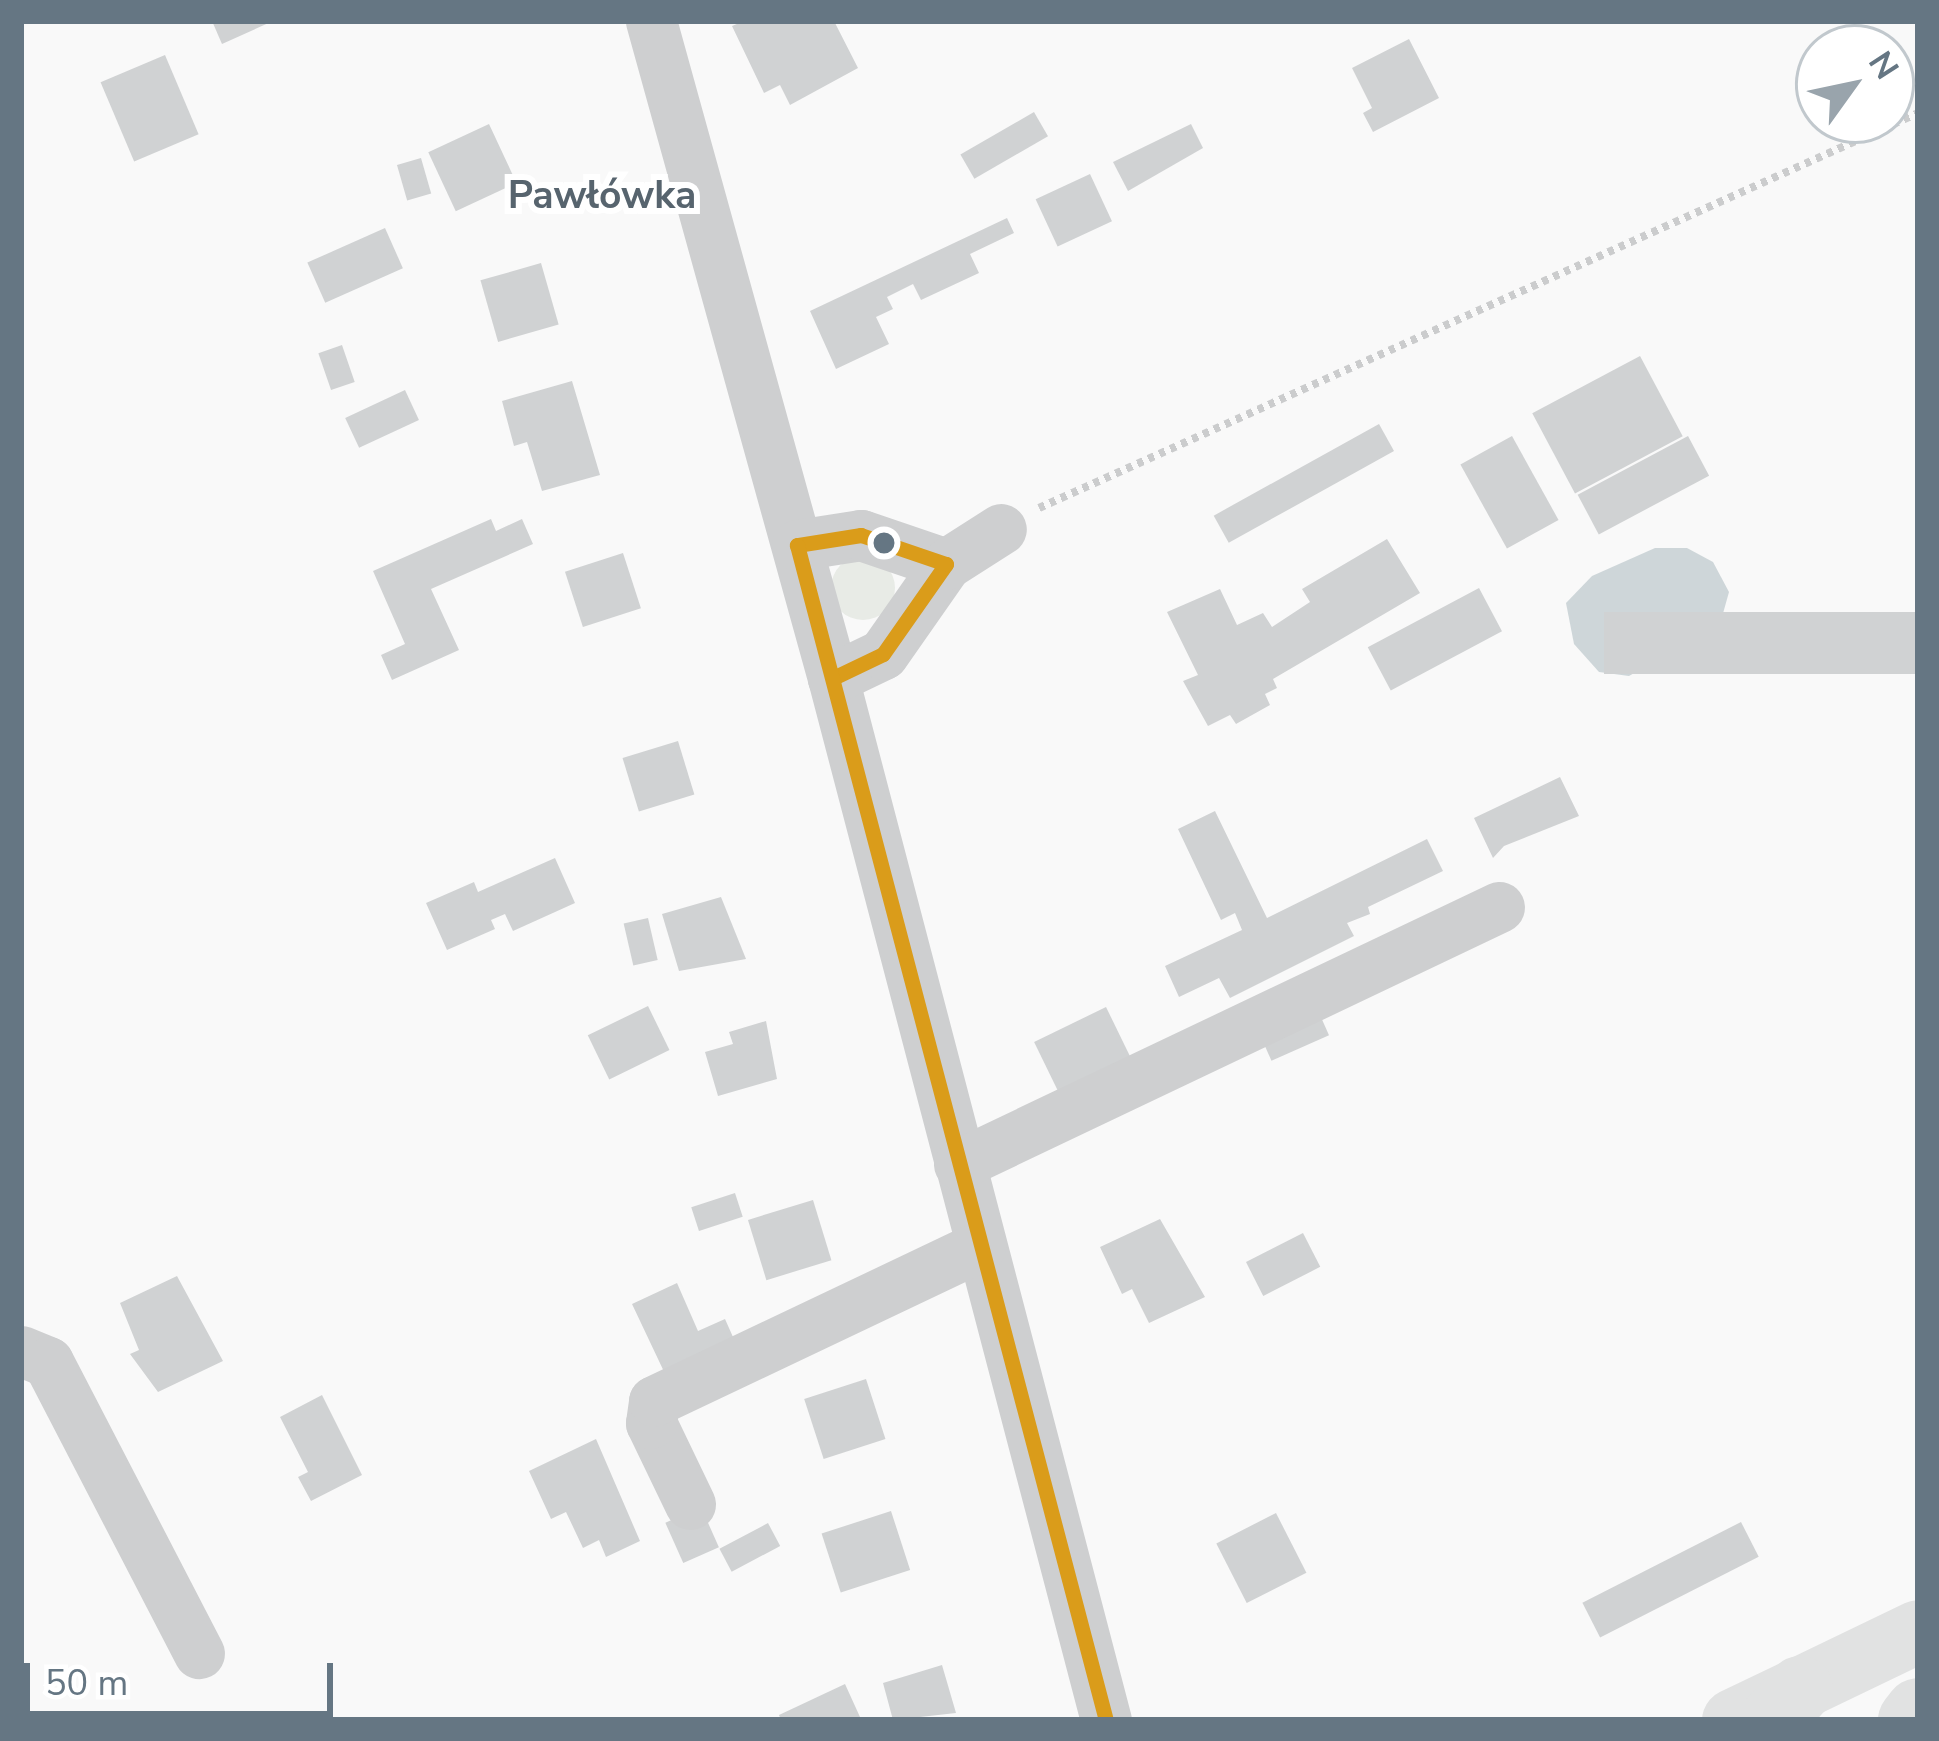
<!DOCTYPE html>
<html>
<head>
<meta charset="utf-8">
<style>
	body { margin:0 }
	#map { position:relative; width:1939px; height:1741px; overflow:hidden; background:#f9f9f9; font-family:"Nunito Sans",sans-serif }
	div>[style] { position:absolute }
	.green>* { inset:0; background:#e8ebe6 }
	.round { border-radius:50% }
	.water>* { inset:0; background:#ced6d9 }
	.building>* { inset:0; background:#d0d2d3; transform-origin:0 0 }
	.path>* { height:8px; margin-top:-4px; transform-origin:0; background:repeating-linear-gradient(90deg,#cbcccd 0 6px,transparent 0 12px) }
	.minor>* { height:51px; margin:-25.5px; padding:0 25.5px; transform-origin:25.5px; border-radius:25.5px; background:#cecfd0 }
	.major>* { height:63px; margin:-31.5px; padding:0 31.5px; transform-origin:31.5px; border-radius:31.5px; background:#e1e2e2 }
	.highway>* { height:66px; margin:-33px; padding:0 33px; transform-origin:33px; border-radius:33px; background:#e1e2e2 }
	.bus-1>* { height:15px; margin:-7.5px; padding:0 7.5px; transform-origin:7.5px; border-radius:7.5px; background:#da9c1a }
	.dots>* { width:33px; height:33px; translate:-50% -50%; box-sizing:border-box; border:6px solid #fff; border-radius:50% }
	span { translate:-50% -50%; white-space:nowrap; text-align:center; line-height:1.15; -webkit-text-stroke:12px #fff; paint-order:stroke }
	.neighbourhood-label { font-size:39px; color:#57646e; font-weight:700 }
	.frame { position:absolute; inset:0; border:24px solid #657683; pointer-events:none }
	.north { position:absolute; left:1795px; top:24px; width:120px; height:120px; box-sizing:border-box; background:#fff; border:3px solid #c1c8cd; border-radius:50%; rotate:57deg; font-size:33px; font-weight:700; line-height:48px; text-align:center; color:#657683 }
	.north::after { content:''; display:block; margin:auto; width:42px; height:54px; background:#99a4ac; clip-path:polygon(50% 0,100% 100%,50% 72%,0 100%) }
	.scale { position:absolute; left:24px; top:1663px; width:309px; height:54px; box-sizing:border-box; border:6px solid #657683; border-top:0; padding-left:15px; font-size:36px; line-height:42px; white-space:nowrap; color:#657683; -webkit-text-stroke:9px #fff; paint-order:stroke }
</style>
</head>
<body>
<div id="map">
	<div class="green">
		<i class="round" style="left:831px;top:556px;width:64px;height:64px"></i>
	</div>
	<div class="water">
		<i style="clip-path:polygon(1655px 548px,1687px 548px,1713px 562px,1729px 592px,1720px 624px,1629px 676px,1599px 672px,1574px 644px,1566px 603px,1592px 576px)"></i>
	</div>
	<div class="building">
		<i style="clip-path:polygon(212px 21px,273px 21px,222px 44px)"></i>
		<i style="clip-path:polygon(744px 21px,834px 21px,858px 68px,790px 105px,780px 85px,764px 93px,732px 26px)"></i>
		<i style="clip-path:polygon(1409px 39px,1439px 98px,1373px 132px,1363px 113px,1372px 108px,1352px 68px)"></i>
		<i style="left:165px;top:55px;width:86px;height:70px;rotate:67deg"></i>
		<i style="left:1034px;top:112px;width:28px;height:85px;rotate:60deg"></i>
		<i style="left:489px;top:124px;width:65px;height:67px;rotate:65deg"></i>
		<i style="clip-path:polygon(1191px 124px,1203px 148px,1128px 191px,1113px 162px)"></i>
		<i style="left:421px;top:158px;width:37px;height:25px;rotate:74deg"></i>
		<i style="left:1090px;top:174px;width:52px;height:60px;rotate:65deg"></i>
		<i style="clip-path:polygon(1007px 218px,1014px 233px,970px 254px,979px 273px,921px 300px,913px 284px,887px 297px,893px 309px,876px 317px,889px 344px,836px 369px,810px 311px)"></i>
		<i style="left:385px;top:228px;width:44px;height:85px;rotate:66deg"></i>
		<i style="left:541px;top:263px;width:64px;height:63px;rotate:74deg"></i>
		<i style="left:342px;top:345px;width:39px;height:25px;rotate:71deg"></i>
		<i style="left:1640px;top:356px;width:91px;height:122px;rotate:62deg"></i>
		<i style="clip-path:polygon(572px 381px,600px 475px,542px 491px,527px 442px,514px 446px,502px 401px)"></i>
		<i style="left:405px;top:390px;width:33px;height:66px;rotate:65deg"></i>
		<i style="left:1379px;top:424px;width:31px;height:189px;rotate:61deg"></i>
		<i style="left:1512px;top:436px;width:96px;height:59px;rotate:61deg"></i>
		<i style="left:1688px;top:436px;width:45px;height:125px;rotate:62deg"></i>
		<i style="clip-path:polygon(491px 519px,496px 531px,522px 519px,533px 544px,431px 589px,459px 650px,392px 680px,381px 655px,405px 644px,373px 571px)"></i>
		<i style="clip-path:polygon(1387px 539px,1420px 593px,1273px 679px,1277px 688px,1265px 694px,1270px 705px,1236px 724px,1230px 715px,1208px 726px,1183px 681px,1198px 675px,1167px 612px,1220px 589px,1237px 625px,1263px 613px,1272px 627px,1310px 602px,1302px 589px)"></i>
		<i style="left:623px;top:553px;width:58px;height:61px;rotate:72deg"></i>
		<i style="left:1479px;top:588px;width:49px;height:126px;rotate:62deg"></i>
		<i style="left:1918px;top:612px;width:62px;height:314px;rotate:90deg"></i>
		<i style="left:678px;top:741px;width:56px;height:58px;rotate:73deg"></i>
		<i style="clip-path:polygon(1560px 777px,1579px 816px,1504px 846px,1493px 858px,1474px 818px)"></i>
		<i style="clip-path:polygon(1215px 811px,1267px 918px,1427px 839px,1443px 871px,1368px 907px,1370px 914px,1347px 923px,1354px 936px,1230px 998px,1219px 978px,1179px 997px,1165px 966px,1242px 930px,1235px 913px,1221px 920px,1178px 829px)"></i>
		<i style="clip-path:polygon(555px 858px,575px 903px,513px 931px,505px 914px,491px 920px,495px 929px,447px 950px,426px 903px,474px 882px,478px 892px)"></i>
		<i style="clip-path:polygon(721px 897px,746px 959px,679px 971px,662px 914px)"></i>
		<i style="left:648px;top:918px;width:43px;height:25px;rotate:77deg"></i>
		<i style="left:648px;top:1006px;width:49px;height:67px;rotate:64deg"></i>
		<i style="left:1316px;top:1006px;width:32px;height:63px;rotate:66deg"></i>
		<i style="left:1106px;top:1007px;width:67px;height:80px;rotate:64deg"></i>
		<i style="clip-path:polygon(766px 1021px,777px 1079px,718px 1096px,705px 1052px,733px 1044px,729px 1032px)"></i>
		<i style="left:735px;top:1193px;width:25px;height:46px;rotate:72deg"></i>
		<i style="left:813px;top:1200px;width:63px;height:68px;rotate:73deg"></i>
		<i style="clip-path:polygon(1160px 1219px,1205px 1297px,1149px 1323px,1132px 1289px,1122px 1294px,1100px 1247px)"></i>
		<i style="left:1303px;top:1233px;width:38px;height:64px;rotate:63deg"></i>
		<i style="clip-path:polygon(177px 1276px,223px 1361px,158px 1392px,130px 1354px,139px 1350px,120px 1303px)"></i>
		<i style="clip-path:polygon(677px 1283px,698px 1331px,725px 1319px,737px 1346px,667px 1378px,632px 1304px)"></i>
		<i style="left:866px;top:1379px;width:63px;height:65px;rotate:72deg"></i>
		<i style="clip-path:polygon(322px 1395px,362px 1475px,311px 1501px,298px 1477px,308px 1472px,280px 1417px)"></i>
		<i style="clip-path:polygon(596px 1439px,640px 1541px,606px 1557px,599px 1540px,583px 1548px,566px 1512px,551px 1519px,529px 1471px)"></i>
		<i style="left:701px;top:1507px;width:44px;height:39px;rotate:66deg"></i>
		<i style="left:891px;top:1511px;width:62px;height:73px;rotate:72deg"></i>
		<i style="left:1276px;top:1513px;width:67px;height:67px;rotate:63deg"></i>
		<i style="left:1741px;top:1522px;width:39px;height:178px;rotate:63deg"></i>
		<i style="left:768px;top:1523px;width:26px;height:55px;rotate:62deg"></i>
		<i style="clip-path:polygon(942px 1665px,956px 1713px,893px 1720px,883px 1683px)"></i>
		<i style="clip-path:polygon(845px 1684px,860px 1717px,781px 1720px,779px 1715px)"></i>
	</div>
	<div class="path">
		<i style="left:1039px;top:508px;width:964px;rotate:-24.2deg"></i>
	</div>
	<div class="minor">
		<i style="left:651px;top:21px;width:682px;rotate:74.52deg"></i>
		<i style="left:833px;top:678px;width:1077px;rotate:75.32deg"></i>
		<i style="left:797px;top:545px;width:65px;rotate:-8.9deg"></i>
		<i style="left:861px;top:535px;width:90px;rotate:18.8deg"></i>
		<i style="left:833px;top:678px;width:55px;rotate:-25.6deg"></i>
		<i style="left:883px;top:654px;width:110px;rotate:-55deg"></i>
		<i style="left:946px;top:564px;width:65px;rotate:-32.5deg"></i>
		<i style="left:959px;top:1164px;width:598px;rotate:-25.45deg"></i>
		<i style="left:21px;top:1351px;width:29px;rotate:22deg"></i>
		<i style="left:48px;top:1362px;width:328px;rotate:62.6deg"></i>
		<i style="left:690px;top:1504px;width:90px;rotate:-115.7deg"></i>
		<i style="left:651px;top:1423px;width:22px;rotate:-82deg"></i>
		<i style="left:654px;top:1401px;width:361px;rotate:-25.4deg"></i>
	</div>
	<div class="major">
		<i style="left:1733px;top:1720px;width:205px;rotate:-25.7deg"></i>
	</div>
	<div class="highway">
		<i style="left:1772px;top:1720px;width:42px;rotate:-47.9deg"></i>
		<i style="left:1911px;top:1720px;width:11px;rotate:-52deg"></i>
	</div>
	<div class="bus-1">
		<i style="left:833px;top:678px;width:55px;rotate:-25.6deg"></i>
		<i style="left:883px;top:654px;width:110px;rotate:-55deg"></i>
		<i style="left:946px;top:564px;width:90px;rotate:-161.2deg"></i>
		<i style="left:861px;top:535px;width:65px;rotate:171.1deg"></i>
		<i style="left:797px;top:545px;width:1215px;rotate:75.27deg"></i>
	</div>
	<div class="dots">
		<i style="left:884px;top:543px;background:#657683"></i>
	</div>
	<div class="neighbourhood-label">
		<span style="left:602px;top:196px">Pawłówka</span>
	</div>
	<div class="frame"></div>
	<div class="north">N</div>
	<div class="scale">50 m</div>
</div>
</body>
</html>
